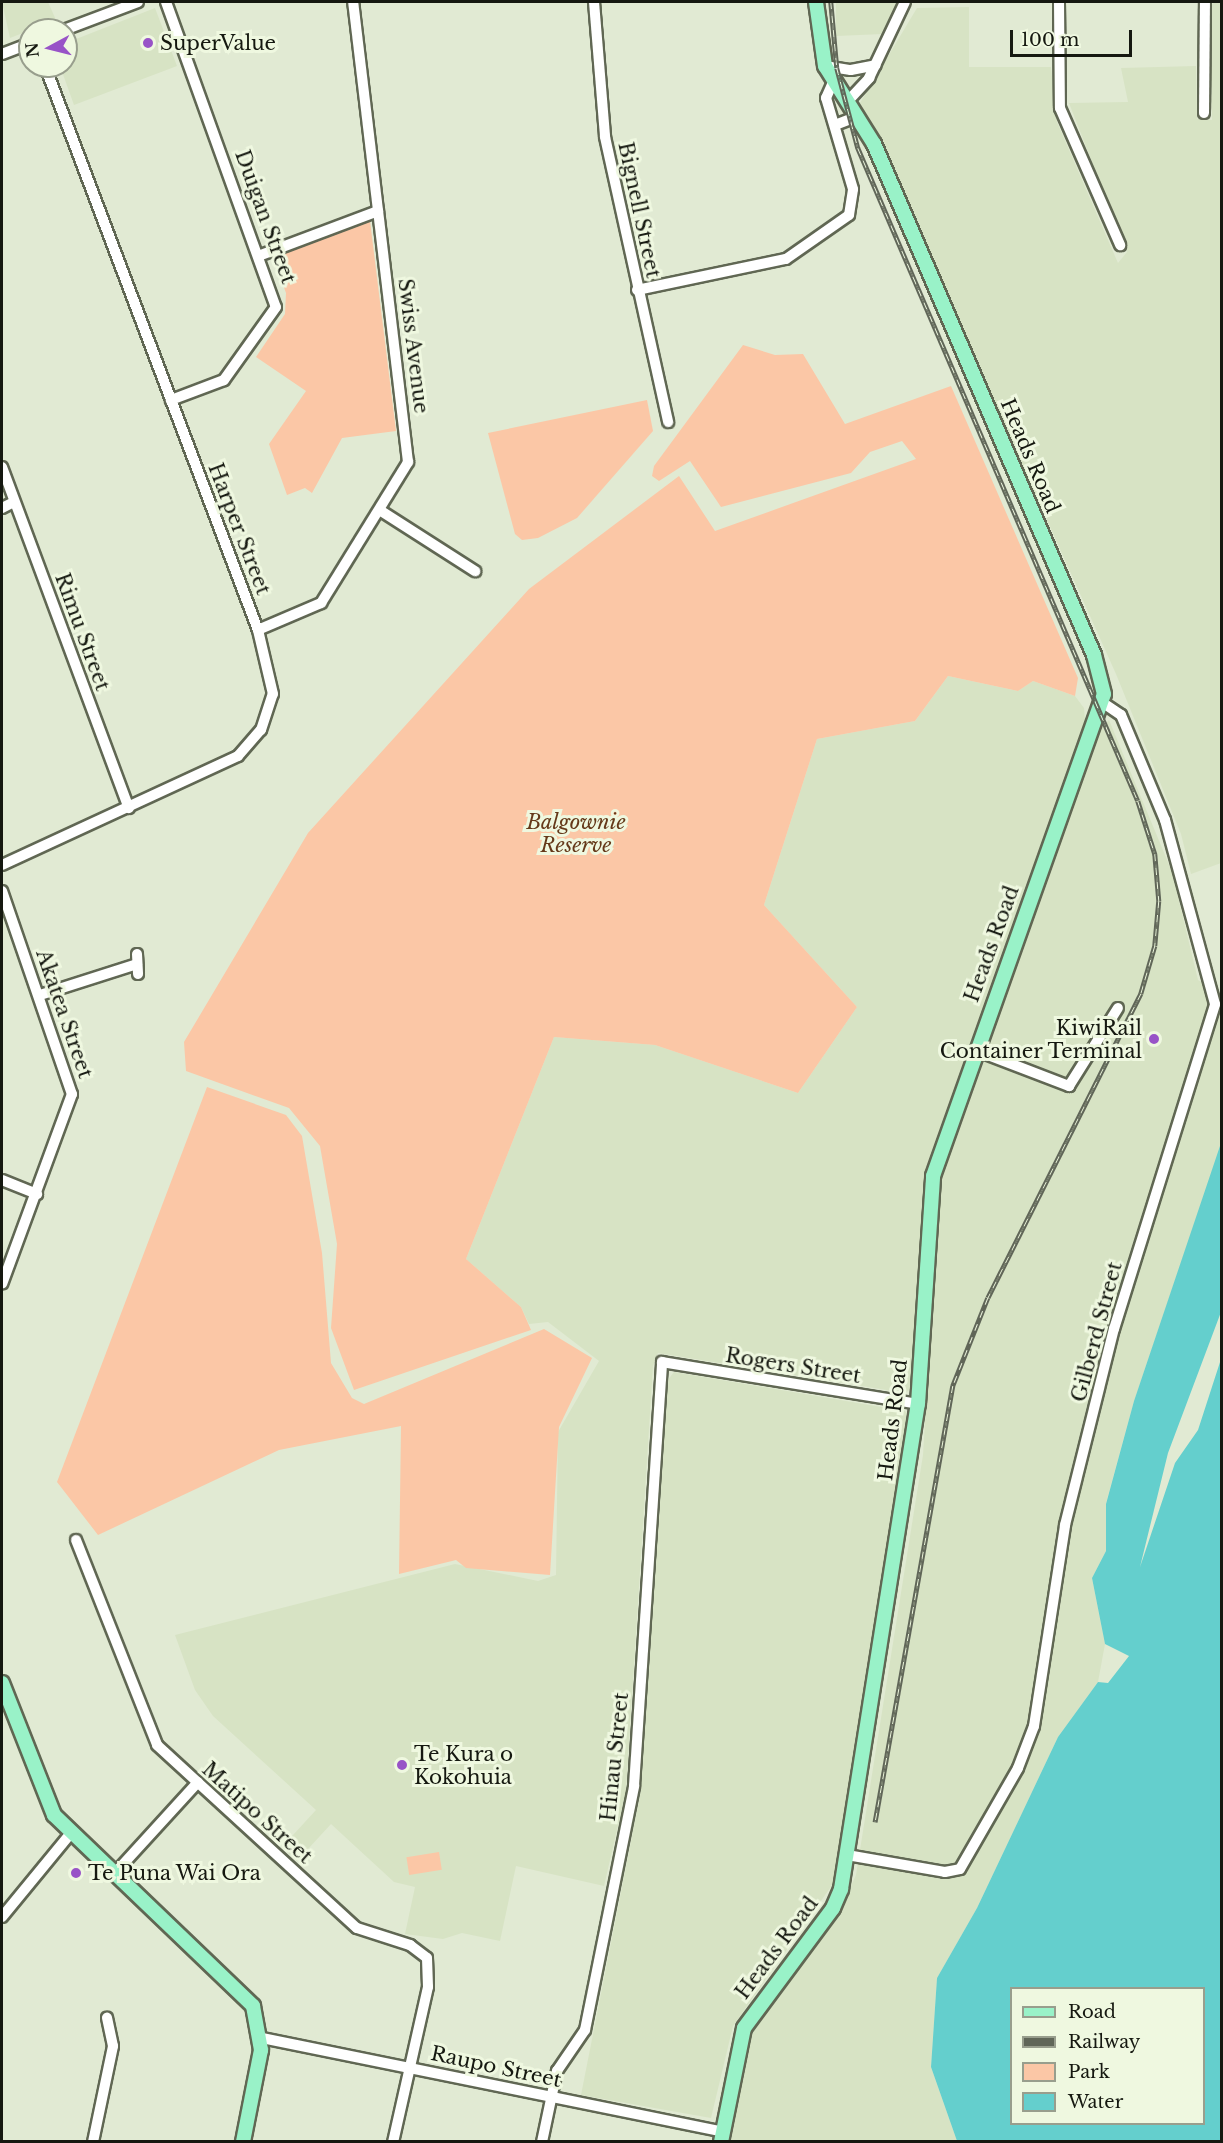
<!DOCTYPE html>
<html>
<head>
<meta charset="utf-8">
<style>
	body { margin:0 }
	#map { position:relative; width:1223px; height:2143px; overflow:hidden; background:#e1ead3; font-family:"Libre Baskerville",serif }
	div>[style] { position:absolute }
	.built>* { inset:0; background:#d7e3c4 }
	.green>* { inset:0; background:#fbc7a6; transform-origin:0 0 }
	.water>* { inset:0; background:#64cfcd }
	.roads { filter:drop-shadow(2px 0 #606753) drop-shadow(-2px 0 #606753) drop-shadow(0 2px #606753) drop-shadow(0 -2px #606753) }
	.minor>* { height:10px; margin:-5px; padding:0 5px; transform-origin:5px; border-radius:5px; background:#fff }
	.major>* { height:14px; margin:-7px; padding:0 7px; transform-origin:7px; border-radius:7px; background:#99f2c8 }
	.rail>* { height:4.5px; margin-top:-2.25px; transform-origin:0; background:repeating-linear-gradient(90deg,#eff8e0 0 7px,#606658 0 14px); box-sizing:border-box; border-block:2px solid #606658 }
	.dots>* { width:16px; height:16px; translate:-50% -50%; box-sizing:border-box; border:3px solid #eff8e0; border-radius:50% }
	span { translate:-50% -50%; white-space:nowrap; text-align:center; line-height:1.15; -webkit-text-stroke:6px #eff8e0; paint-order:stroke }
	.poi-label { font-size:20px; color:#151810 }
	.left { translate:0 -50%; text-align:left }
	.right { translate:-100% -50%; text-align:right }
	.street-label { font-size:20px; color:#151810 }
	.park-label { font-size:20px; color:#653919; font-style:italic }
	.frame { position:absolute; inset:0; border:3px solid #151810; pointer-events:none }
	.legend { position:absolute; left:1010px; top:1987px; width:195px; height:138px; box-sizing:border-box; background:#eff8e0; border:2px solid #989e8d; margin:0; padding:8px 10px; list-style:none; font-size:18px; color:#151810 }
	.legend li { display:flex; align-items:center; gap:12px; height:30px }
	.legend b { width:30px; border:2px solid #989e8d }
	.north { position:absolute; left:18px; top:18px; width:60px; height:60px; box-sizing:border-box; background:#eff8e0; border:2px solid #989e8d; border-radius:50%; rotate:263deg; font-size:16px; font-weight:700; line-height:24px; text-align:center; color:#151810 }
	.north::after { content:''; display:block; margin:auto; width:21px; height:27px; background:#9853c7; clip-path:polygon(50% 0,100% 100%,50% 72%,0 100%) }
	.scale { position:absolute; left:1010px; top:30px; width:122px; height:27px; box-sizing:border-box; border:3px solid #151810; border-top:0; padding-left:8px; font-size:18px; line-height:21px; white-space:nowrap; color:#151810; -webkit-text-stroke:4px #eff8e0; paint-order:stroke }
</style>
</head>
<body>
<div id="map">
	<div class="built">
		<i style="clip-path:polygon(2px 2px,48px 2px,56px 20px,10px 38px)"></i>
		<i style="clip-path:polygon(836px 2px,898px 2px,883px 34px,836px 36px)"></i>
		<i style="clip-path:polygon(1215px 2px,1221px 2px,1221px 863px,1191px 874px,1181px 834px,1116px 674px,860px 103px,917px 8px,969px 7px,969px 67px,1051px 67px,1057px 122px,1118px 263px,1127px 252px,1069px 103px,1128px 102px,1121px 68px,1196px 66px,1197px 119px,1212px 120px,1210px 6px)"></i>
		<i style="clip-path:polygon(155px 8px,177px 66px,74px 105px,60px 66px,66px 66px,66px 43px)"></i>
		<i style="clip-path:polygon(948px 676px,1018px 691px,1033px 681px,1075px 696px,1084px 708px,1086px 731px,932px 1150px,923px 1205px,911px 1389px,905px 1393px,658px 1353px,653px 1366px,626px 1791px,604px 1886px,516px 1866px,500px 1941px,462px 1933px,443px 1939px,405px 1934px,415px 1887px,394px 1882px,331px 1824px,297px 1861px,282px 1847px,316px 1810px,213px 1716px,195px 1690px,175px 1635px,455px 1564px,538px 1581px,556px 1575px,558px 1432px,599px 1361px,548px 1322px,529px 1324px,521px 1307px,466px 1259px,554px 1037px,655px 1045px,798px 1093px,857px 1007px,764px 905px,817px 739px,915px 721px)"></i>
		<i style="clip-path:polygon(1109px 720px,1172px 872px,1198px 980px,1221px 993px,1222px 1143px,1134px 1401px,1106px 1503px,1106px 1551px,1092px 1578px,1105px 1644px,1098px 1682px,1058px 1737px,977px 1908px,937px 1978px,931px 2067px,957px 2141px,730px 2142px,749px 2037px,834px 1922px,856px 1875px,923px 1455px,940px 1178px,1100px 729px)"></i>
		<i style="clip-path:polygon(674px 1372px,905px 1411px,909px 1416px,835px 1881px,733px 2026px,711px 2118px,581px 2095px,640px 1796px,667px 1381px)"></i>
	</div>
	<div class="green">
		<i style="clip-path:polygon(370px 221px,396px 431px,342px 438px,312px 493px,305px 488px,287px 495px,269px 444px,306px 391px,256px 357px,285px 314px,286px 293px,273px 258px)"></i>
		<i style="clip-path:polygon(743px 345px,775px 355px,803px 354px,845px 424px,951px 386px,1078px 678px,1075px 696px,1033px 681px,1018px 691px,948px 676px,915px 721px,817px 739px,764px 905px,857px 1007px,798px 1093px,655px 1045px,554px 1037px,466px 1259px,521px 1307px,531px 1330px,354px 1390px,331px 1328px,337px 1244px,320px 1146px,289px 1108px,186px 1071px,184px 1042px,308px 833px,529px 589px,679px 476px,715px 531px,916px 459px,902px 441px,870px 452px,851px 473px,721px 507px,690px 461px,659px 481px,652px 476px,654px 466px)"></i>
		<i style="clip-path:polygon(647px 400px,653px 431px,577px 518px,538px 538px,522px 540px,515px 534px,488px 433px)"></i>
		<i style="clip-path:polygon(207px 1087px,286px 1115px,302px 1136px,322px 1253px,331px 1363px,352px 1398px,364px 1404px,544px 1329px,592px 1358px,559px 1427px,550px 1575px,466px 1568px,456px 1560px,399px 1574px,401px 1426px,279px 1450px,98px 1535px,57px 1482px)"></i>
		<i style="left:439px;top:1852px;width:18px;height:33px;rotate:81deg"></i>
	</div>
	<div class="water">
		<i style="clip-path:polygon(evenodd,1221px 1143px,1221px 1312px,1168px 1453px,1140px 1567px,1175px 1463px,1198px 1430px,1221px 1359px,1221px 2141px,957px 2141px,931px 2067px,937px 1978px,977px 1908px,1058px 1737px,1098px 1682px,1108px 1683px,1129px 1656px,1105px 1644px,1092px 1578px,1106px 1551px,1106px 1504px,1134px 1401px,1221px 1143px,1012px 1988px,1204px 1988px,1204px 2124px,1012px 2124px,1012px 1988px)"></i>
	</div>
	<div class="roads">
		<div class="minor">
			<i style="left:166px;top:2px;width:324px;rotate:70.2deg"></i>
			<i style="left:276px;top:307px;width:90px;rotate:125.5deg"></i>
			<i style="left:224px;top:380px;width:57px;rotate:159.3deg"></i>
			<i style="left:594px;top:2px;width:135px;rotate:85.3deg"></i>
			<i style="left:605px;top:137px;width:292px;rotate:77.5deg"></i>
			<i style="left:1059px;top:2px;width:106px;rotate:89.5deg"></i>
			<i style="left:1060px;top:108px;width:150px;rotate:66.3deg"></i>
			<i style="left:64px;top:30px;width:79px;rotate:-20.7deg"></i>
			<i style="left:2px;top:54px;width:30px;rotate:-21deg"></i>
			<i style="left:825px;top:66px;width:26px;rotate:9deg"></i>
			<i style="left:851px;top:70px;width:25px;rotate:-11deg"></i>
			<i style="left:847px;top:102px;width:33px;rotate:-47deg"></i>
			<i style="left:869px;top:78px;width:84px;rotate:-64.7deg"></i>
			<i style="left:1204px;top:113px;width:111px;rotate:-89.5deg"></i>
			<i style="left:835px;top:125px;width:25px;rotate:-21deg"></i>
			<i style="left:261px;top:255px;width:125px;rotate:-20.6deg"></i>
			<i style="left:637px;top:290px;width:152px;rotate:-11.8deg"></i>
			<i style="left:786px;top:259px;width:77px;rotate:-34.9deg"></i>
			<i style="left:849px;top:215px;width:26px;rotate:-81deg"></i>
			<i style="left:853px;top:189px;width:95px;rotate:-106.5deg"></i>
			<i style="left:826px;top:98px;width:17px;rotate:-66deg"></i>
			<i style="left:2px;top:467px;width:364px;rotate:69.6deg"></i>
			<i style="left:2px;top:508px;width:13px;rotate:-27deg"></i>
			<i style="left:381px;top:511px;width:112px;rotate:32.6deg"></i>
			<i style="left:258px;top:630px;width:69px;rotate:-23.2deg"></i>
			<i style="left:321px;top:603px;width:166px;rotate:-58.3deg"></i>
			<i style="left:408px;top:462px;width:463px;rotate:-96.8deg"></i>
			<i style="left:2px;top:865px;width:260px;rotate:-24.8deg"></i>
			<i style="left:238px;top:756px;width:35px;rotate:-49deg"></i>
			<i style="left:261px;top:730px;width:38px;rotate:-72deg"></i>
			<i style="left:273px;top:694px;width:66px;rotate:-103.2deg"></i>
			<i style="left:258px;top:630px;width:603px;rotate:-110.69deg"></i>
			<i style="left:2px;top:891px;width:215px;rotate:71deg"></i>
			<i style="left:72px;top:1094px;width:202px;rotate:110.2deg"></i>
			<i style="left:137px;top:954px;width:20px;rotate:87deg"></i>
			<i style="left:40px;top:995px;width:102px;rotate:-17.7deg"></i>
			<i style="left:975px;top:1050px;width:101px;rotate:21deg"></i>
			<i style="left:1069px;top:1086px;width:92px;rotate:-57.9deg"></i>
			<i style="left:2px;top:1180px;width:38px;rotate:22deg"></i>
			<i style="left:76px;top:1540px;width:220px;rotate:68.4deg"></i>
			<i style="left:157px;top:1745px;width:271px;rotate:42.5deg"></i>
			<i style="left:357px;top:1928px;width:56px;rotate:17.8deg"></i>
			<i style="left:410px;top:1945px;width:21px;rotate:37deg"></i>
			<i style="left:427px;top:1958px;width:29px;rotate:88deg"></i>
			<i style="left:428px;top:1987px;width:159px;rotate:102.7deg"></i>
			<i style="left:847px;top:1855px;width:99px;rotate:9.8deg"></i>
			<i style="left:945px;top:1872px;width:15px;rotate:-11deg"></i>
			<i style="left:960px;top:1869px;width:116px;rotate:-60.1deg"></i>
			<i style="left:1018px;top:1768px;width:45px;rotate:-69.1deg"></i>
			<i style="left:1034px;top:1726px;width:203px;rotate:-81.2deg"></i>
			<i style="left:1065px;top:1525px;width:202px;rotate:-76deg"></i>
			<i style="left:1114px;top:1329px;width:340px;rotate:-72.7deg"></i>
			<i style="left:1215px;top:1004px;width:191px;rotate:-105.2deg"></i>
			<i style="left:1165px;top:820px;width:114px;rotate:-112.7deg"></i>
			<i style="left:1121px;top:715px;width:23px;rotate:-146deg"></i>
			<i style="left:115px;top:1873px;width:123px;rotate:-47.6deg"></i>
			<i style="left:2px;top:1917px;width:109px;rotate:-50.6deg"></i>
			<i style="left:262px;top:2038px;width:470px;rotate:11.5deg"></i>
			<i style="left:93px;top:2142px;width:98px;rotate:-78.2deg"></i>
			<i style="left:113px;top:2046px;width:29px;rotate:-102deg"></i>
			<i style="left:542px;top:2142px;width:73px;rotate:-78.1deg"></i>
			<i style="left:557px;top:2071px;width:50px;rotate:-55.7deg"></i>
			<i style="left:585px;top:2030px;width:249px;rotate:-78.6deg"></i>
			<i style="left:634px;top:1786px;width:425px;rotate:-86.2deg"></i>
			<i style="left:662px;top:1362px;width:259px;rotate:9.3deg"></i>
		</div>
		<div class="major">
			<i style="left:2px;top:1683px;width:142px;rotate:68.5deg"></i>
			<i style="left:54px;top:1815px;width:276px;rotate:43.8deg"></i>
			<i style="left:253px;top:2006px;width:45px;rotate:79.7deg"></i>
			<i style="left:261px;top:2050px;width:94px;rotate:101.1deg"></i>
			<i style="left:721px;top:2142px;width:116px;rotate:-78.6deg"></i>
			<i style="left:744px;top:2028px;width:149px;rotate:-53.4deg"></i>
			<i style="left:833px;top:1908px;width:21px;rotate:-67deg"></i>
			<i style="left:841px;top:1889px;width:491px;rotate:-81deg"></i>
			<i style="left:918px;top:1404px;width:228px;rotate:-86.2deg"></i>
			<i style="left:933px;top:1176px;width:511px;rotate:-70.47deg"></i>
			<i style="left:1104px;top:694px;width:40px;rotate:-104.4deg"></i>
			<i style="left:1094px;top:655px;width:556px;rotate:-113.29deg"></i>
			<i style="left:874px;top:144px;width:92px;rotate:-122.1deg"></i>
			<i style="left:825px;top:66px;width:65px;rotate:-98deg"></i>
		</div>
	</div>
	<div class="rail">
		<i style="left:831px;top:2px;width:66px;rotate:84.8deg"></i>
		<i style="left:837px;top:68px;width:83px;rotate:75.3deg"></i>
		<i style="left:858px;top:148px;width:710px;rotate:66.79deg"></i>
		<i style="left:1138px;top:801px;width:56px;rotate:72.2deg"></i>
		<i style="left:1155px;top:854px;width:47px;rotate:85.1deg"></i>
		<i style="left:1159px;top:901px;width:45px;rotate:95.1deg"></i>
		<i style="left:1155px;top:946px;width:50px;rotate:106.3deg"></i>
		<i style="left:1141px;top:994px;width:340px;rotate:116.7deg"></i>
		<i style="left:988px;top:1298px;width:95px;rotate:111.7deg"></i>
		<i style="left:953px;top:1386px;width:443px;rotate:100.1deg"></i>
	</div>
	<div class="dots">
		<i style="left:148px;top:43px;background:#9853c7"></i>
		<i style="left:1154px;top:1039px;background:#9853c7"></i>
		<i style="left:402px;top:1765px;background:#9853c7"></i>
		<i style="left:76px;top:1873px;background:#9853c7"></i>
	</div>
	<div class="poi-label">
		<span class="left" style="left:160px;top:43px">SuperValue</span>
		<span class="right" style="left:1142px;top:1040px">KiwiRail<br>Container Terminal</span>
		<span class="left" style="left:414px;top:1766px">Te Kura o<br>Kokohuia</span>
		<span class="left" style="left:88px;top:1873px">Te Puna Wai Ora</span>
	</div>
	<div class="street-label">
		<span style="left:639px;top:210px;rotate:78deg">Bignell Street</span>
		<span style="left:265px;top:217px;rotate:70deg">Duigan Street</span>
		<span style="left:413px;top:346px;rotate:83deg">Swiss Avenue</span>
		<span style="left:1030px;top:456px;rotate:67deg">Heads Road</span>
		<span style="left:239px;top:529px;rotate:69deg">Harper Street</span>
		<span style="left:82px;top:632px;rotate:70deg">Rimu Street</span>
		<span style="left:992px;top:944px;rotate:-70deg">Heads Road</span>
		<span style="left:64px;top:1014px;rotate:71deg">Akatea Street</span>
		<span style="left:1097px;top:1332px;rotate:-75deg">Gilberd Street</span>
		<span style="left:793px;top:1366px;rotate:9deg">Rogers Street</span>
		<span style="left:893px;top:1420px;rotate:-83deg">Heads Road</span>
		<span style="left:615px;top:1757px;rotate:-84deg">Hinau Street</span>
		<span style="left:257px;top:1813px;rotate:42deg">Matipo Street</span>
		<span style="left:777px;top:1948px;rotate:-53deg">Heads Road</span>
		<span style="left:496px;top:2067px;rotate:12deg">Raupo Street</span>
	</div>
	<div class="park-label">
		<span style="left:576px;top:834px">Balgownie<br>Reserve</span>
	</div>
	<div class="frame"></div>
	<ul class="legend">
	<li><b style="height:8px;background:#99f2c8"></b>Road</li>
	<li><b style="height:8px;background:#606658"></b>Railway</li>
	<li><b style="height:16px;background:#fbc7a6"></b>Park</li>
	<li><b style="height:16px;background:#64cfcd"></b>Water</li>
	</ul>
	<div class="north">N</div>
	<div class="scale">100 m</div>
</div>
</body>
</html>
